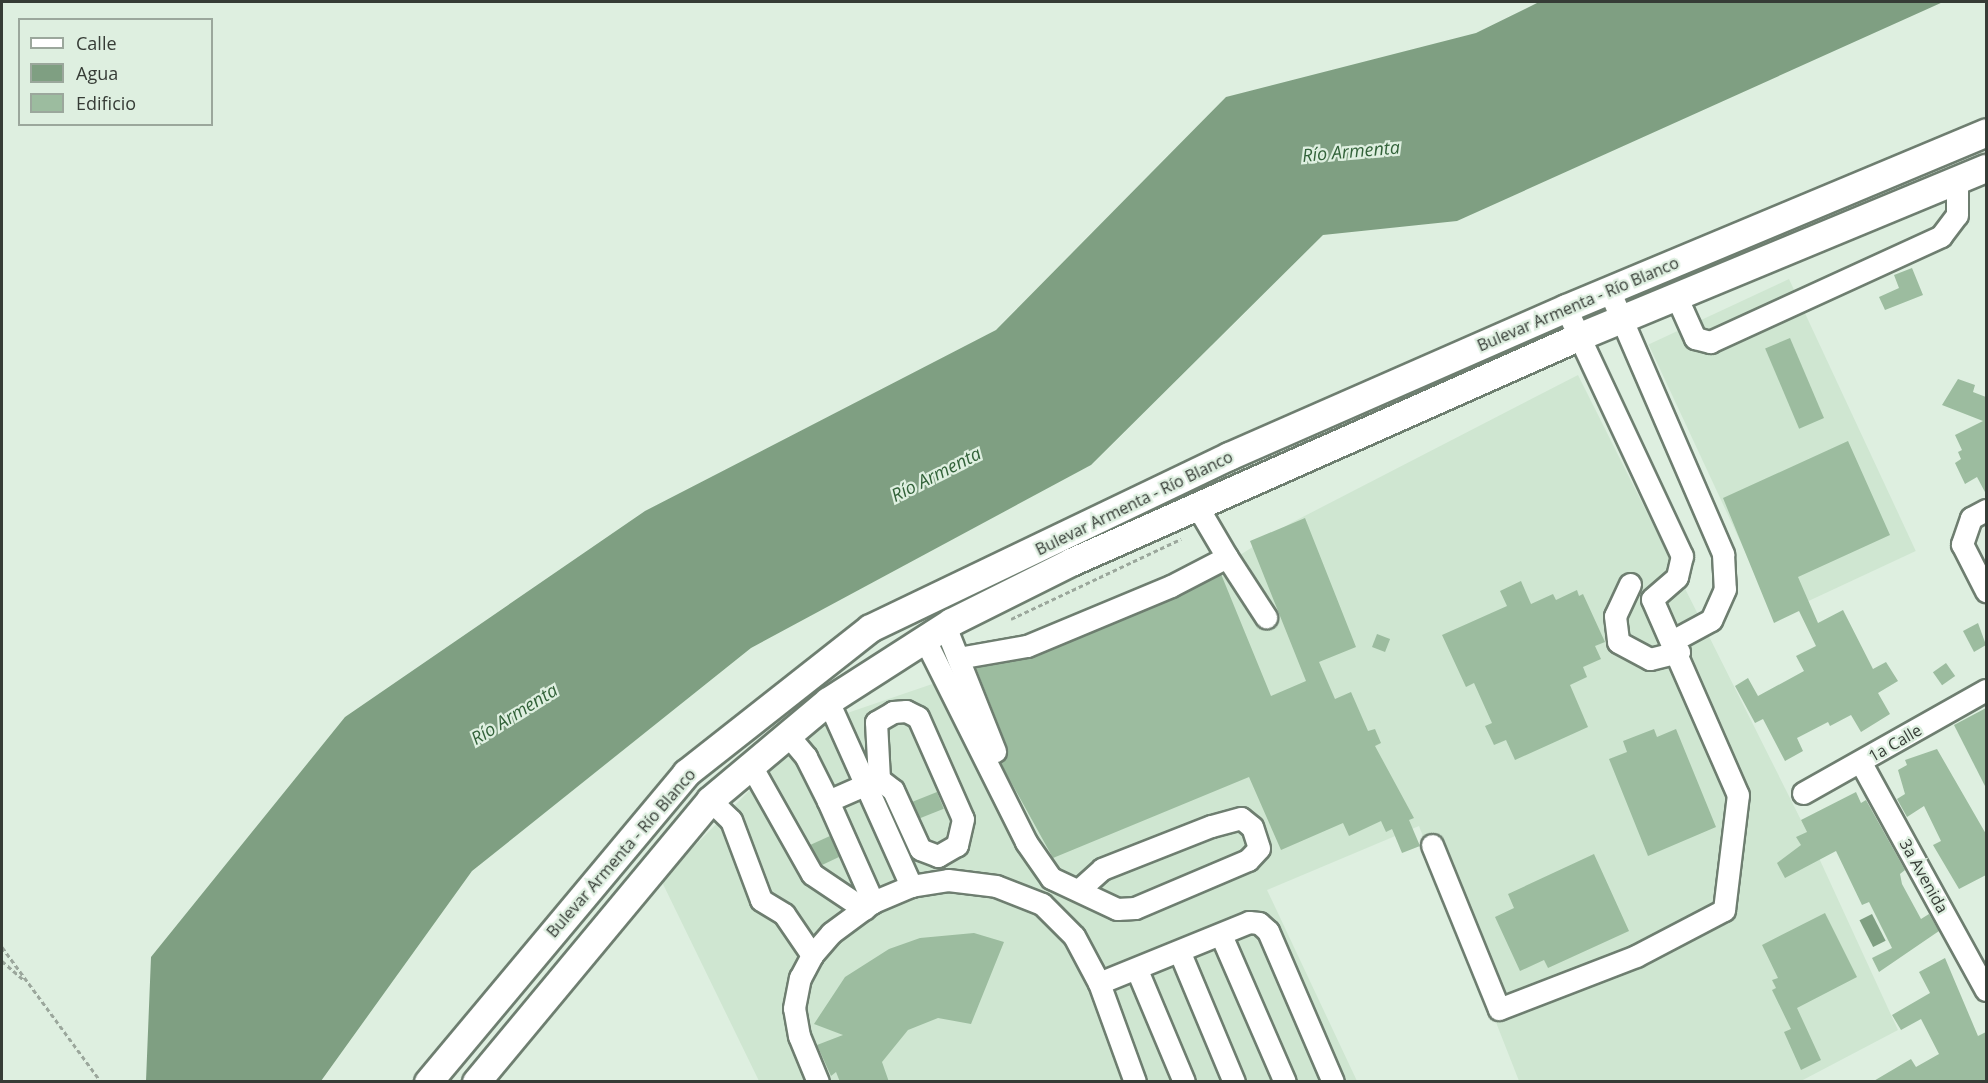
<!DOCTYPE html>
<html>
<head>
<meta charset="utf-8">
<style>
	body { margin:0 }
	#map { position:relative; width:1988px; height:1083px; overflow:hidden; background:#deefe0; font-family:"Open Sans",sans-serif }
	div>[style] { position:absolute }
	.built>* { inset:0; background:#cfe6d1; transform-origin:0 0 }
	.water>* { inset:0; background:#7f9f82; transform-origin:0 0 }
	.building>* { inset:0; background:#9cbc9f; transform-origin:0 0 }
	.path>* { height:3px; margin-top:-1.5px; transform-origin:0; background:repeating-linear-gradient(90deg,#9ba79c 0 4.5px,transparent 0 7.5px) }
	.roads { filter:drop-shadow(2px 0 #6e7e70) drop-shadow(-2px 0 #6e7e70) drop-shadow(0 2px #6e7e70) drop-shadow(0 -2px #6e7e70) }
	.minor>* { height:21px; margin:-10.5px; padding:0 10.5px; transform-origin:10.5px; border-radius:10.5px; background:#fff }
	.major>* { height:27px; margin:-13.5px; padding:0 13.5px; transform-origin:13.5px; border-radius:13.5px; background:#fff }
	span { translate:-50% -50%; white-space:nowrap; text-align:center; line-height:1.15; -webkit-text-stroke:4.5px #deefe0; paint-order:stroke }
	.street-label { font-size:16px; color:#363c36 }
	.water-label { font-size:18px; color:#326239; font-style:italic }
	.frame { position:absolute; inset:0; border:3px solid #363c36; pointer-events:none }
	.legend { position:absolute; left:18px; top:18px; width:195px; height:108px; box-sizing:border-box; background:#deefe0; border:2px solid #9ba79c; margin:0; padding:8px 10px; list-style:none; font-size:18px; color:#363c36 }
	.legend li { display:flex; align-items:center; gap:12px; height:30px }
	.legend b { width:30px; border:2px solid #9ba79c }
</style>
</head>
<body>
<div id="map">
	<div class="built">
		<i style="left:1789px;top:279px;width:300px;height:155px;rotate:65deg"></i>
		<i style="clip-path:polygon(1578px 375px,1807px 832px,1898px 1030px,1801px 1081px,1519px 1081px,1419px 826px,1267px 890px,1357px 1081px,759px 1081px,661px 880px,815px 724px,947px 679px,1219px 568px,1291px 523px)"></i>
	</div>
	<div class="water">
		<i style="clip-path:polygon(1539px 2px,1943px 2px,1457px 221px,1323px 235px,1091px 465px,751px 648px,472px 871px,321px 1081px,146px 1081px,151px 957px,345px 717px,645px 511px,996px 330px,1226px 97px,1476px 33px)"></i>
		<i style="left:1872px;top:914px;width:30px;height:14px;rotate:63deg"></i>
	</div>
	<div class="building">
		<i style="clip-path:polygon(1912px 268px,1923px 295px,1885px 310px,1879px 297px,1899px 288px,1894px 275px)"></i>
		<i style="left:1790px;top:338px;width:87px;height:27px;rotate:67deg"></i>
		<i style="clip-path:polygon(1958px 379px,1975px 385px,1973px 392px,1986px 397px,1986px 494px,1977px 477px,1965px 484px,1955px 463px,1961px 459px,1958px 452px,1962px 450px,1955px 435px,1983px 421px,1942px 405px)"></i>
		<i style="clip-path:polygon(1848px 441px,1890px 535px,1798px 577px,1818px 623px,1843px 610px,1873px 669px,1886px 662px,1898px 681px,1878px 693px,1890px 714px,1861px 732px,1851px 715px,1830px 726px,1828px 722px,1797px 738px,1803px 751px,1785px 761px,1763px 719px,1755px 723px,1735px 686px,1748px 678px,1758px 696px,1804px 671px,1796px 656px,1816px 646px,1799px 611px,1774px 623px,1723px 498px)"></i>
		<i style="clip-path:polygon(1305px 518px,1356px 647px,1319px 662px,1335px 699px,1351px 692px,1368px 731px,1375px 729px,1381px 743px,1375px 746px,1414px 818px,1409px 820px,1420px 846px,1402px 853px,1392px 829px,1386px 832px,1381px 821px,1349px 836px,1343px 823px,1281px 850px,1249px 777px,1053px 858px,1006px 773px,1001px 762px,1007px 746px,976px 668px,1032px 658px,1221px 574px,1271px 696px,1306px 681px,1250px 541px)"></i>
		<i style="clip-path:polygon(1521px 581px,1531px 604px,1553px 594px,1556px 600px,1577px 590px,1579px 596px,1583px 594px,1605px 642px,1595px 646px,1601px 659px,1583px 667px,1587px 677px,1570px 685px,1588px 727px,1515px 760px,1506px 740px,1494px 745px,1485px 726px,1492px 723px,1474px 683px,1466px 687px,1442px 635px,1507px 606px,1500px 591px)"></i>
		<i style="clip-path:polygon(1978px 623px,1986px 645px,1974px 652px,1963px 631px)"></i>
		<i style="left:1377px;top:634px;width:14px;height:14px;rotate:21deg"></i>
		<i style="left:1946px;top:663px;width:16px;height:16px;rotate:55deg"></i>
		<i style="clip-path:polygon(1986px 708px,1986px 788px,1954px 725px)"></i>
		<i style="clip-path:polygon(1654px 729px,1657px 737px,1676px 729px,1716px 827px,1648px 856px,1609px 759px,1627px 752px,1623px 741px)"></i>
		<i style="clip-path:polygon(1937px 749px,1986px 834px,1986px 875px,1959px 889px,1933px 845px,1941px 841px,1924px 806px,1907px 817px,1897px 799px,1905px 794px,1898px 770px,1907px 765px,1905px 760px)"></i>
		<i style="left:937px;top:792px;width:18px;height:27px;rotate:68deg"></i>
		<i style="clip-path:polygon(1856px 792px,1861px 803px,1866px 800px,1905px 870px,1900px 874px,1902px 884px,1921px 919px,1929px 914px,1939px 931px,1879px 972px,1872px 958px,1892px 948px,1869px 902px,1862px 905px,1836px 851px,1785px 878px,1777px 863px,1801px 845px,1796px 837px,1807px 832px,1801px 820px)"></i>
		<i style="clip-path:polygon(830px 836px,839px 857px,822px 865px,810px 845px)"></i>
		<i style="clip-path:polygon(1594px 854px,1629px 931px,1548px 968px,1544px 960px,1520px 971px,1495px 917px,1514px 908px,1508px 894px)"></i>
		<i style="clip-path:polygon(1825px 913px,1857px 977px,1797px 1008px,1821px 1060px,1801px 1070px,1784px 1032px,1791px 1029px,1772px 990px,1776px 988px,1772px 980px,1778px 978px,1762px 945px)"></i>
		<i style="clip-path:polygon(974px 933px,1004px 942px,971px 1024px,938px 1018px,908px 1030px,882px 1062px,889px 1082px,840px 1082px,836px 1072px,831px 1076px,817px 1045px,843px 1035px,814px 1024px,845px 977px,889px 949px,920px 938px)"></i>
		<i style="clip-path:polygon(1945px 958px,1978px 1036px,1986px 1032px,1986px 1082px,1872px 1082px,1911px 1059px,1916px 1067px,1939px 1054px,1921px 1019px,1901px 1030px,1892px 1015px,1930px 993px,1919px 972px)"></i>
	</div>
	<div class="path">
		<i style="left:1011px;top:619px;width:188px;rotate:-25.2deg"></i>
		<i style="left:2px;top:947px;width:167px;rotate:53.7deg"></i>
		<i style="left:2px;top:961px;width:28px;rotate:41deg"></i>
	</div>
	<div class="roads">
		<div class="minor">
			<i style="left:1609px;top:290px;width:288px;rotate:66.6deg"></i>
			<i style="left:1723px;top:554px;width:35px;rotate:87deg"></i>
			<i style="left:1725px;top:589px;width:34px;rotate:114deg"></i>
			<i style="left:1711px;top:620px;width:42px;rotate:151.6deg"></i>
			<i style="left:1677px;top:298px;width:44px;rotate:65.8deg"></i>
			<i style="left:1695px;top:338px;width:16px;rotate:15deg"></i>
			<i style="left:1710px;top:342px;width:254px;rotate:-24.6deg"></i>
			<i style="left:1941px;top:236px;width:26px;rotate:-53deg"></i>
			<i style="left:1957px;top:215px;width:25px;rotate:-90deg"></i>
			<i style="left:1957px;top:190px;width:9px;rotate:-117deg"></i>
			<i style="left:1986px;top:510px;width:17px;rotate:152deg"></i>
			<i style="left:1971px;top:518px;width:28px;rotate:109deg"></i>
			<i style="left:1962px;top:544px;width:53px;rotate:62.9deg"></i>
			<i style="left:1227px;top:557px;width:72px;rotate:57deg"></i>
			<i style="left:1630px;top:584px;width:35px;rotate:115deg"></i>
			<i style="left:1615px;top:616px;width:26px;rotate:83deg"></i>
			<i style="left:1618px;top:642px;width:36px;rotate:28deg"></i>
			<i style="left:1650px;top:659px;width:30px;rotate:-14deg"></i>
			<i style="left:945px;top:626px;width:135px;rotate:68.2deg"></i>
			<i style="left:925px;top:640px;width:226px;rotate:63.4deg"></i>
			<i style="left:1026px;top:842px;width:44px;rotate:55.2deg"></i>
			<i style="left:1051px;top:878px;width:73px;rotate:25.2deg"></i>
			<i style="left:1117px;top:909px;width:18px;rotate:-3deg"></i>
			<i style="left:1135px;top:908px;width:123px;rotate:-23deg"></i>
			<i style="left:1248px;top:860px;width:16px;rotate:-47deg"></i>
			<i style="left:1259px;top:848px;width:22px;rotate:-108deg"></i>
			<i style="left:1252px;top:827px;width:14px;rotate:-141deg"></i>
			<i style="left:1241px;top:818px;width:31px;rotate:165deg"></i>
			<i style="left:1211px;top:826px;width:117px;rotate:158.5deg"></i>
			<i style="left:1102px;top:869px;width:31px;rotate:138deg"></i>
			<i style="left:958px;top:658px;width:70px;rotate:-9.9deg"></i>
			<i style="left:1027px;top:646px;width:156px;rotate:-22.6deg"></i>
			<i style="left:1171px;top:586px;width:63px;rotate:-27.4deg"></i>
			<i style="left:1227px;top:557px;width:59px;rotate:-120.5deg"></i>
			<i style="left:828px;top:701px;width:203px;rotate:65.8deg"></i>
			<i style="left:906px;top:711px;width:13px;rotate:27deg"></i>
			<i style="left:918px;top:717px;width:111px;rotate:66.2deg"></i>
			<i style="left:963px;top:819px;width:27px;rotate:103deg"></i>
			<i style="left:957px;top:845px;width:22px;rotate:150deg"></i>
			<i style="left:938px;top:856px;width:19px;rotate:-159deg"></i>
			<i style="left:920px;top:849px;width:65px;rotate:-114.6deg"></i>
			<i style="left:893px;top:790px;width:18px;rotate:-142deg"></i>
			<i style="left:879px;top:779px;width:57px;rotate:-93deg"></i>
			<i style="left:876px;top:722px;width:20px;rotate:-30deg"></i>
			<i style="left:893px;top:712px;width:13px;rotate:-4deg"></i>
			<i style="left:787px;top:734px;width:30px;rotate:50deg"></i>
			<i style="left:806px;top:757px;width:49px;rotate:63.4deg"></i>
			<i style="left:828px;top:801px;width:111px;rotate:66deg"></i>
			<i style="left:1861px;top:763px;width:259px;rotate:61.2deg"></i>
			<i style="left:750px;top:764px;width:126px;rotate:60.6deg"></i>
			<i style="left:812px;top:874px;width:63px;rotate:33.9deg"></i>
			<i style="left:1803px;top:793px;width:210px;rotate:-29.4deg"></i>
			<i style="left:710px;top:800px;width:29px;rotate:44deg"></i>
			<i style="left:731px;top:820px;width:85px;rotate:69.4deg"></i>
			<i style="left:761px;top:900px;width:27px;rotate:31deg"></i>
			<i style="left:784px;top:914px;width:50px;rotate:55.7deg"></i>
			<i style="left:828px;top:801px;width:52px;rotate:-23.6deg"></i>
			<i style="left:1432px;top:845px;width:177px;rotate:67.8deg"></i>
			<i style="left:1499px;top:1009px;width:147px;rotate:-21.1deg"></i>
			<i style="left:1636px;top:956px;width:99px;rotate:-27.6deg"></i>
			<i style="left:1724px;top:910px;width:116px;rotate:-83.1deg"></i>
			<i style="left:1738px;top:795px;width:214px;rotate:-113.7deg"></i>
			<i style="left:1652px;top:599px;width:33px;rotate:-41deg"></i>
			<i style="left:1677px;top:577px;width:22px;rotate:-77deg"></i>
			<i style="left:1682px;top:556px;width:274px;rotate:-115.1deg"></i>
			<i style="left:1221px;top:935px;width:160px;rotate:66.5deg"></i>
			<i style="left:1180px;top:953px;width:140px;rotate:67.3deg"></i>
			<i style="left:1137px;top:970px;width:121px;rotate:67.2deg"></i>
			<i style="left:1099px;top:983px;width:162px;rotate:-22.1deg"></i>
			<i style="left:1249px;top:922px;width:10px;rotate:6deg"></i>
			<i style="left:1259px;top:923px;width:12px;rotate:42deg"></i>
			<i style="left:1268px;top:931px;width:164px;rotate:66.7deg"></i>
			<i style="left:818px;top:1082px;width:50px;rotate:-112.4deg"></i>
			<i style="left:799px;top:1036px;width:28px;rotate:-100deg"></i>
			<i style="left:794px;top:1008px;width:31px;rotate:-79deg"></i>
			<i style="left:800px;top:978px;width:26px;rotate:-62deg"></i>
			<i style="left:812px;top:955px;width:29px;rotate:-49deg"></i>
			<i style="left:831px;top:933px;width:52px;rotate:-36.4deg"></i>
			<i style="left:873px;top:902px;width:41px;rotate:-22.8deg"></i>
			<i style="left:911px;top:886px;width:37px;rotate:-9deg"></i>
			<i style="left:948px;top:880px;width:48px;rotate:7.1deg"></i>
			<i style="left:996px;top:886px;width:49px;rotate:21.4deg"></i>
			<i style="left:1042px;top:904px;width:45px;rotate:45deg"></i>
			<i style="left:1074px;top:936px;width:53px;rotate:62deg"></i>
			<i style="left:1099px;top:983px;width:105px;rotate:70deg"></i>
		</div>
		<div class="major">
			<i style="left:428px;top:1082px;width:403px;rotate:-50.1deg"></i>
			<i style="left:686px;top:773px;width:234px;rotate:-38.2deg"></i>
			<i style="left:870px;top:628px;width:398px;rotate:-25.6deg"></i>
			<i style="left:1229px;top:456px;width:368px;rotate:-23.7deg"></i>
			<i style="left:1566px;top:308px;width:455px;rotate:-22.7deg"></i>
			<i style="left:476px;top:1082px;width:366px;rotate:-50.3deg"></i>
			<i style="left:710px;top:800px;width:154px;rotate:-40deg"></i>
			<i style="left:828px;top:701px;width:146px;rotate:-32.7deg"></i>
			<i style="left:951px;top:622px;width:134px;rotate:-26.6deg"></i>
			<i style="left:1071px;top:562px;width:557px;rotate:-23.94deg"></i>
			<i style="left:1580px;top:336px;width:439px;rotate:-22.5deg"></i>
		</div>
	</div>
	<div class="street-label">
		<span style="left:1578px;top:304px;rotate:-23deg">Bulevar Armenta - Río Blanco</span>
		<span style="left:1134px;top:503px;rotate:-26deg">Bulevar Armenta - Río Blanco</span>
		<span style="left:1895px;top:743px;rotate:-30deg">1a Calle</span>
		<span style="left:621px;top:853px;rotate:-49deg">Bulevar Armenta - Río Blanco</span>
		<span style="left:1924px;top:876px;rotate:61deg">3a Avenida</span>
	</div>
	<div class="water-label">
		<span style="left:1351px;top:151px;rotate:-5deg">Río Armenta</span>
		<span style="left:936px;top:474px;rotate:-27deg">Río Armenta</span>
		<span style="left:514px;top:714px;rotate:-32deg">Río Armenta</span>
	</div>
	<div class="frame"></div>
	<ul class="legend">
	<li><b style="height:8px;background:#fff"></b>Calle</li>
	<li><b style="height:16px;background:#7f9f82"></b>Agua</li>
	<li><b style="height:16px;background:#9cbc9f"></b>Edificio</li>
	</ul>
</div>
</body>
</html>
